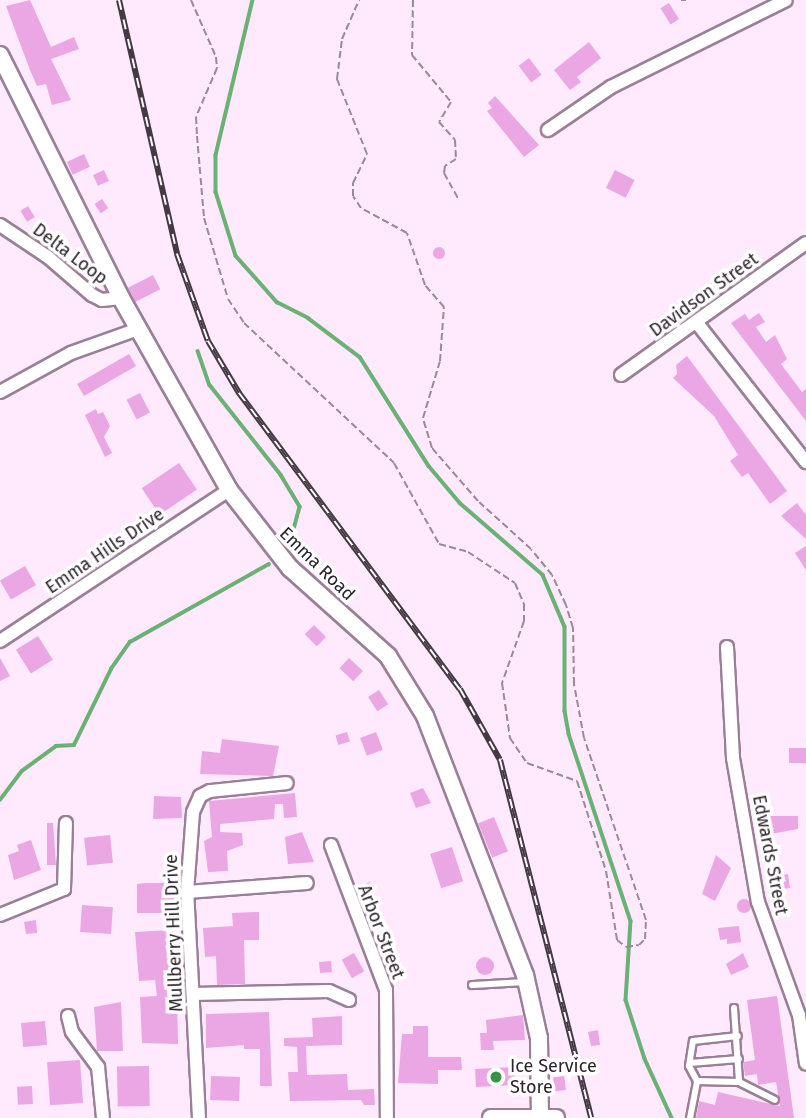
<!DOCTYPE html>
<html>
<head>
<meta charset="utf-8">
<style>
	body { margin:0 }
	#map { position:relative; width:806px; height:1118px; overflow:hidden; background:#ffe9fc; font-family:"Fira Sans",sans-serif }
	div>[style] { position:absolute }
	.stream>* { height:3.5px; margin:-1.75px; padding:0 1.75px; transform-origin:1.75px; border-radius:1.75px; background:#6bb074 }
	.building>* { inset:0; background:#eaa7e4; transform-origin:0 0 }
	.round { border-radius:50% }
	.path>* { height:2px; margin-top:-1px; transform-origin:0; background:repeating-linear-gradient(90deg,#9a8997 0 7px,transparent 0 10.5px) }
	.roads { filter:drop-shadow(2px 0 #998097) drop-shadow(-2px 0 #998097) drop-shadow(0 2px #998097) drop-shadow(0 -2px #998097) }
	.service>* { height:6px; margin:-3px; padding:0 3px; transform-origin:3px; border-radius:3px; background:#fff }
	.minor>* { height:12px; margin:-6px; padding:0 6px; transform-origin:6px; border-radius:6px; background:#fff }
	.tertiary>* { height:16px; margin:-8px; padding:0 8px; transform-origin:8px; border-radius:8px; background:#fff }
	.rail>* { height:6px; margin-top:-3px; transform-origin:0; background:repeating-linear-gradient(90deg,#fff 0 10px,#453944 0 20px); box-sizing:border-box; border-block:2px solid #453944 }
	.dots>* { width:19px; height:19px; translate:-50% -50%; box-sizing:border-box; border:4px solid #fff; border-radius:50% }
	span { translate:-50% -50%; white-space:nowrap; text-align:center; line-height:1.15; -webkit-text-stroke:7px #fff; paint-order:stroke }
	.street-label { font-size:18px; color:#2d232c }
	.poi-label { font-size:18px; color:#2d232c }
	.left { translate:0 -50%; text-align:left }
</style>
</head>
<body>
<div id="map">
	<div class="stream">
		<i style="left:253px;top:0;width:159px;rotate:103.4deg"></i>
		<i style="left:216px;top:155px;width:37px;rotate:90deg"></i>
		<i style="left:216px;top:192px;width:67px;rotate:72.6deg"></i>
		<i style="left:236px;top:256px;width:62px;rotate:48.3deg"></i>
		<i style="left:277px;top:302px;width:35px;rotate:27deg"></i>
		<i style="left:308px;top:318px;width:65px;rotate:36.9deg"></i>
		<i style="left:360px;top:357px;width:129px;rotate:57.7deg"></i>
		<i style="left:429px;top:466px;width:48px;rotate:50deg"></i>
		<i style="left:460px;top:503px;width:110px;rotate:40.9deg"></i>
		<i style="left:543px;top:575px;width:56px;rotate:67.1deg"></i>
		<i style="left:565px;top:627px;width:84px;rotate:90deg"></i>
		<i style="left:565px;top:711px;width:23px;rotate:80deg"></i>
		<i style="left:569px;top:734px;width:197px;rotate:71.7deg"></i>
		<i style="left:631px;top:921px;width:79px;rotate:93.6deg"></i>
		<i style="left:626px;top:1000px;width:62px;rotate:72.1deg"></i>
		<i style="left:645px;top:1059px;width:65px;rotate:65.4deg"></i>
		<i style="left:198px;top:351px;width:36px;rotate:71deg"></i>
		<i style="left:210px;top:385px;width:115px;rotate:51.7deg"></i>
		<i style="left:281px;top:475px;width:37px;rotate:59deg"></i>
		<i style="left:300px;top:507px;width:47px;rotate:104.9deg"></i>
		<i style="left:0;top:800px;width:36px;rotate:-53deg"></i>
		<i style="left:22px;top:771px;width:42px;rotate:-36.3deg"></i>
		<i style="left:56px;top:746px;width:18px;rotate:-3deg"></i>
		<i style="left:74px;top:745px;width:85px;rotate:-64deg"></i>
		<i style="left:111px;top:669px;width:33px;rotate:-55deg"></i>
		<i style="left:130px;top:642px;width:159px;rotate:-29.3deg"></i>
	</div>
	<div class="building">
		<i style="clip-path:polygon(30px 0,51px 47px,74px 37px,79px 49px,51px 59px,71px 100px,52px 105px,46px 84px,37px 86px,30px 70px,6px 6px)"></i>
		<i style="left:669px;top:3px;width:19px;height:10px;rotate:58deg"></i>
		<i style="clip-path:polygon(589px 42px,601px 58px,577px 77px,581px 82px,570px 90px,554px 70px)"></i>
		<i style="left:529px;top:58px;width:21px;height:13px;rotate:53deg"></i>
		<i style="clip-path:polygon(495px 96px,539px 145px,524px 157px,487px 111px,492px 108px,488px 103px)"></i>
		<i style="left:84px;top:154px;width:14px;height:19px;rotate:65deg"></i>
		<i style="left:104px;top:170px;width:12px;height:12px;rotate:66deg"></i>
		<i style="left:615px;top:170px;width:22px;height:20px;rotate:27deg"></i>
		<i style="left:102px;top:199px;width:11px;height:9px;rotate:56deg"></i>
		<i style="left:28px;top:206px;width:13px;height:9px;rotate:58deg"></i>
		<i class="round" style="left:433px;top:247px;width:12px;height:12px"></i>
		<i style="left:153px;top:275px;width:16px;height:28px;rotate:63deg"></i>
		<i style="clip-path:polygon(759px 313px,765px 322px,756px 327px,766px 342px,775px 335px,787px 359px,781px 364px,802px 392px,806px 389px,806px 421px,731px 323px,745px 314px,749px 320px)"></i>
		<i style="left:129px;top:354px;width:14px;height:60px;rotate:60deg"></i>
		<i style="clip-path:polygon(687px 356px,787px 491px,770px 504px,748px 473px,742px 477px,730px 461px,738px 455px,714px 416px,673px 378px,677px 374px,676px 365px)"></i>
		<i style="left:140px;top:393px;width:22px;height:15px;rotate:63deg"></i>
		<i style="clip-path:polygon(96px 409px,98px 414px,103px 412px,110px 426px,104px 437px,112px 453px,105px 457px,85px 415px)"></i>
		<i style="left:179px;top:463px;width:32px;height:45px;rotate:56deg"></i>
		<i style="clip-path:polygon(797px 503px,806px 515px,806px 539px,781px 516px)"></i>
		<i style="clip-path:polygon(806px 546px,806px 570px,795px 553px)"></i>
		<i style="left:25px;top:566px;width:22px;height:29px;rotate:60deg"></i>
		<i style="left:314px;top:625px;width:17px;height:13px;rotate:45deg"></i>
		<i style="left:38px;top:636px;width:28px;height:26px;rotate:58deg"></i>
		<i style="clip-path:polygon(0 658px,10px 676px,0 681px)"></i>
		<i style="left:349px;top:658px;width:19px;height:14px;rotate:43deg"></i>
		<i style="left:379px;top:690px;width:17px;height:13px;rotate:57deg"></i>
		<i style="left:347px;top:732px;width:10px;height:12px;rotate:73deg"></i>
		<i style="left:376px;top:732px;width:19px;height:17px;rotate:69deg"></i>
		<i style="clip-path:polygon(222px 739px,279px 746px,273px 776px,200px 774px,202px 751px,220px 753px)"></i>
		<i style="left:806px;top:748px;width:15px;height:17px;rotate:90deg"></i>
		<i style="clip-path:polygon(423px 788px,431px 803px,416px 808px,410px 793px)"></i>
		<i style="clip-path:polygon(295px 793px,297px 817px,284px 818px,283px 804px,275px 804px,274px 819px,220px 824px,220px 832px,242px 833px,243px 845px,227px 851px,228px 871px,208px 872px,204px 841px,212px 837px,209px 801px)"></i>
		<i style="clip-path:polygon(154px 796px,181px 797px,182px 818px,153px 819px)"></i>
		<i style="clip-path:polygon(764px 816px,798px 816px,798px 829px,771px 834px,771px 830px,765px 830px)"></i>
		<i style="left:494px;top:817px;width:37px;height:17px;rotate:68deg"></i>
		<i style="clip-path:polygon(47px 823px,53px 823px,56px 865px,47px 865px)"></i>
		<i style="clip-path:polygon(302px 832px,314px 862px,288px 864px,285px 837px)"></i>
		<i style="left:110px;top:835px;width:28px;height:26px;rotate:84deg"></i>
		<i style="clip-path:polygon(31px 840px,41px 870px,14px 880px,8px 855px,19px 851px,17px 845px)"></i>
		<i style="left:452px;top:847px;width:36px;height:23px;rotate:72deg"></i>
		<i style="clip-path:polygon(716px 855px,731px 868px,715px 901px,702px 894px)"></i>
		<i style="clip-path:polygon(788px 874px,790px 888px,775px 890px,770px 877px)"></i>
		<i style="clip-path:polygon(370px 882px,375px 898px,367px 904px,360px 886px)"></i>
		<i style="clip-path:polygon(145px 883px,174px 883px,174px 913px,137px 913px,137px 884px)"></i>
		<i class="round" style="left:737px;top:899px;width:14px;height:14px"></i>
		<i style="left:82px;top:905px;width:31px;height:27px;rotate:4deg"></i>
		<i style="clip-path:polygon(259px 912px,259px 940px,244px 940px,245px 984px,217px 985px,216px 956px,205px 957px,203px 928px,233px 926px,232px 913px)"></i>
		<i style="clip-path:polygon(36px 920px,37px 933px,26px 934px,24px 922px)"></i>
		<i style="clip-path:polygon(739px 926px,741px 942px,727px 944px,727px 939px,720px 940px,718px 928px)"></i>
		<i style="clip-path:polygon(171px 930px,173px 979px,166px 979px,167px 996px,177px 996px,178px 1044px,142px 1043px,140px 997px,157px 996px,155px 980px,139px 981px,135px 932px)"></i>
		<i style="left:354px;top:953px;width:21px;height:14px;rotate:61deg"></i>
		<i style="clip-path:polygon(743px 953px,749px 967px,731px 975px,726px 964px)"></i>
		<i class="round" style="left:476px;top:957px;width:18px;height:18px"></i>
		<i style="left:331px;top:961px;width:11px;height:12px;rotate:85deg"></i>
		<i style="clip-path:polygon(777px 996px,794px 1118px,696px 1118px,699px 1101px,715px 1105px,718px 1092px,780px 1106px,776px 1082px,758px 1085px,757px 1074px,745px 1076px,743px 1062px,755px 1060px,747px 1000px)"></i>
		<i style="clip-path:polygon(121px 1002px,123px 1051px,97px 1051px,94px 1007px)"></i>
		<i style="clip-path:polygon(269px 1012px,272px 1086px,260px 1086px,260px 1049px,244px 1049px,244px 1045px,206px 1048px,206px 1014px)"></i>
		<i style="clip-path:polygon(523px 1015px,525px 1040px,493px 1041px,494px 1050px,481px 1050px,480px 1033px,487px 1033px,486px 1020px)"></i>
		<i style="clip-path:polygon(342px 1016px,342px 1045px,306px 1046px,307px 1075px,347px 1074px,348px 1090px,374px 1089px,375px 1105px,364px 1105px,361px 1100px,290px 1101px,288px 1072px,298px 1072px,297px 1047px,284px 1046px,284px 1038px,313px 1037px,312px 1018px)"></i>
		<i style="left:45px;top:1021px;width:24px;height:24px;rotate:85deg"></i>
		<i style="clip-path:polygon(413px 1026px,428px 1026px,428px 1057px,461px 1057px,462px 1070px,438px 1070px,438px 1084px,398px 1083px,402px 1034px,413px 1034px)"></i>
		<i style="clip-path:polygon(598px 1030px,600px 1045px,591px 1046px,588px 1032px)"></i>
		<i style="left:80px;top:1060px;width:43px;height:33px;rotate:86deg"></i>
		<i style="left:149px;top:1066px;width:40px;height:32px;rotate:89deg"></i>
		<i style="left:515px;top:1067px;width:18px;height:40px;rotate:87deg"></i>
		<i style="left:211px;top:1076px;width:29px;height:24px;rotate:2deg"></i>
		<i style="left:564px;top:1076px;width:14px;height:11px;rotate:82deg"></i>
		<i style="left:32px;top:1086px;width:18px;height:15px;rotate:87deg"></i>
	</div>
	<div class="path">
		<i style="left:191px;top:0;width:62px;rotate:66.3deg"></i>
		<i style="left:216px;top:57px;width:11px;rotate:85deg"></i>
		<i style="left:217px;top:68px;width:53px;rotate:113.2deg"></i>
		<i style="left:196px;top:117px;width:19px;rotate:87deg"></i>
		<i style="left:197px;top:136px;width:82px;rotate:85.1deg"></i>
		<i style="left:204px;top:218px;width:84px;rotate:73.5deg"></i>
		<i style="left:228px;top:299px;width:29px;rotate:56deg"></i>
		<i style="left:244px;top:323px;width:205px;rotate:43deg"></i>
		<i style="left:394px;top:463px;width:93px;rotate:60.9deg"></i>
		<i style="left:439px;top:544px;width:30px;rotate:15deg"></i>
		<i style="left:468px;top:552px;width:56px;rotate:33.4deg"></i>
		<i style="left:515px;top:583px;width:23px;rotate:67deg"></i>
		<i style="left:524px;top:604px;width:17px;rotate:90deg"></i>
		<i style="left:524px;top:621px;width:66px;rotate:109.5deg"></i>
		<i style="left:502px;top:683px;width:56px;rotate:81.7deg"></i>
		<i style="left:510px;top:738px;width:30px;rotate:56deg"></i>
		<i style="left:527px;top:763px;width:53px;rotate:19.8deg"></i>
		<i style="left:577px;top:781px;width:95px;rotate:72.1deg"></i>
		<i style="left:606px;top:871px;width:70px;rotate:80.9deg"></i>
		<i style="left:617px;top:940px;width:11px;rotate:38deg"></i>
		<i style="left:626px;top:947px;width:13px;rotate:-9deg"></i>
		<i style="left:639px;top:945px;width:8px;rotate:-45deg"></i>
		<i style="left:645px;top:939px;width:19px;rotate:-87deg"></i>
		<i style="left:646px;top:920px;width:192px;rotate:-108.8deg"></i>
		<i style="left:584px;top:738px;width:55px;rotate:-100.5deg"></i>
		<i style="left:574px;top:684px;width:56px;rotate:-91deg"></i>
		<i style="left:573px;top:628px;width:24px;rotate:-107deg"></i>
		<i style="left:566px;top:605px;width:33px;rotate:-115deg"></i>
		<i style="left:552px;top:575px;width:33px;rotate:-129deg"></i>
		<i style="left:531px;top:549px;width:72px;rotate:-137.8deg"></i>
		<i style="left:478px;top:501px;width:70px;rotate:-131deg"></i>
		<i style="left:432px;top:448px;width:31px;rotate:-107deg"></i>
		<i style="left:423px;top:418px;width:59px;rotate:-73.4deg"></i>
		<i style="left:440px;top:361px;width:54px;rotate:-85.8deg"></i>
		<i style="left:444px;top:307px;width:29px;rotate:-131deg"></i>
		<i style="left:425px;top:285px;width:55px;rotate:-109.1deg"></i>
		<i style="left:407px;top:233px;width:52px;rotate:-151.5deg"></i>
		<i style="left:361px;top:208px;width:14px;rotate:-124deg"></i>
		<i style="left:353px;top:196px;width:13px;rotate:-90deg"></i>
		<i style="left:353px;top:183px;width:32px;rotate:-64deg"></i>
		<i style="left:367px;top:154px;width:81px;rotate:-111.8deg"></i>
		<i style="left:337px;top:79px;width:40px;rotate:-82.9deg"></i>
		<i style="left:342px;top:39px;width:43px;rotate:-66.4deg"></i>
		<i style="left:413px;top:0;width:55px;rotate:91deg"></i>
		<i style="left:412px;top:55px;width:61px;rotate:50.3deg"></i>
		<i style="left:451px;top:102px;width:23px;rotate:121deg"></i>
		<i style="left:439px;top:122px;width:24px;rotate:48deg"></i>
		<i style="left:455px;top:140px;width:19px;rotate:87deg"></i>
		<i style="left:456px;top:159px;width:13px;rotate:148deg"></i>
		<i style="left:445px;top:166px;width:7px;rotate:98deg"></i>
		<i style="left:444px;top:173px;width:31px;rotate:61deg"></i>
		<i style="left:681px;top:0;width:5px"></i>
	</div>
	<div class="roads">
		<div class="service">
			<i style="left:472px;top:985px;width:54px;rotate:-3.2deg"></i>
			<i style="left:734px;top:1008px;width:74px;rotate:86.1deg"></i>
			<i style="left:690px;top:1063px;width:49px;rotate:-4.7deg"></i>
			<i style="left:697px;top:1081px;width:42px;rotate:1.4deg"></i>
			<i style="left:739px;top:1082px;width:40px;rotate:26.6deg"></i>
			<i style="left:690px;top:1118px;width:38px;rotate:-79deg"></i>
			<i style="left:697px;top:1081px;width:17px;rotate:-118deg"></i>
			<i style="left:689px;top:1066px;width:25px;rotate:-81deg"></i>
			<i style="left:693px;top:1041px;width:45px;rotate:-6.3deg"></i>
		</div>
		<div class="minor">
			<i style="left:548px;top:130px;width:76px;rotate:-34.3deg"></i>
			<i style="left:611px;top:87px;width:195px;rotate:-26.4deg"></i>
			<i style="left:0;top:225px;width:58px;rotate:33.7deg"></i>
			<i style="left:48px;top:257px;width:58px;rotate:40.8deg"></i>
			<i style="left:92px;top:295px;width:11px;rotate:27deg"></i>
			<i style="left:102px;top:300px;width:19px;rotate:-6deg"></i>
			<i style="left:697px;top:323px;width:177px;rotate:51.9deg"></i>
			<i style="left:621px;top:375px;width:227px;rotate:-35.5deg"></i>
			<i style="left:0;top:392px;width:81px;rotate:-28.8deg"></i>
			<i style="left:71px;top:353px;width:71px;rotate:-19.7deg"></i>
			<i style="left:0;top:641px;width:274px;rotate:-33.4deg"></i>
			<i style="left:727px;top:647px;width:111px;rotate:86.9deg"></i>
			<i style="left:733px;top:758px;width:146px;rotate:80.2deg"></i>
			<i style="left:758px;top:902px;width:120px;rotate:70.1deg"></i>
			<i style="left:799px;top:1015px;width:49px;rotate:81.9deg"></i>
			<i style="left:331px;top:845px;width:155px;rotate:69.2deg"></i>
			<i style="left:386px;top:990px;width:128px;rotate:89.6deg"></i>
			<i style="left:187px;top:892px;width:120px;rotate:-4.3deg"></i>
			<i style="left:0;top:915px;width:69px;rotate:-22.1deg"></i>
			<i style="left:64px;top:889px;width:66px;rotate:-88.3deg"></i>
			<i style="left:193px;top:994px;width:136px;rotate:-1.3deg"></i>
			<i style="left:329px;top:991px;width:22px;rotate:24deg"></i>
			<i style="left:68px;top:1016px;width:16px;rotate:76deg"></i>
			<i style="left:72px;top:1032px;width:44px;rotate:53.4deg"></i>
			<i style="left:98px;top:1067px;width:51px;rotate:84.4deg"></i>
			<i style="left:199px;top:1118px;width:226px;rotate:-93deg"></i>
			<i style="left:187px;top:892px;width:80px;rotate:-85.7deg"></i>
			<i style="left:193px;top:812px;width:17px;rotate:-66deg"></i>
			<i style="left:200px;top:796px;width:11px;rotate:-27deg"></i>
			<i style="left:210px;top:791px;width:77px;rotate:-5.9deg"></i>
		</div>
		<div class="tertiary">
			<i style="left:0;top:55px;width:271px;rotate:63.5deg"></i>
			<i style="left:121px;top:298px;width:220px;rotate:60.6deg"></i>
			<i style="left:229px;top:490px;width:99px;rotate:52deg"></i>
			<i style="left:290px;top:568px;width:132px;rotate:41.9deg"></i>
			<i style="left:388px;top:656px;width:70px;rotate:58.3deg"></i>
			<i style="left:425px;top:716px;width:278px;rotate:68.9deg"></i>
			<i style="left:525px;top:975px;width:65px;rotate:77.5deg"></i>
			<i style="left:539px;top:1038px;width:80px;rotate:89.3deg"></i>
			<i style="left:491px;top:1118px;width:65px"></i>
		</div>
	</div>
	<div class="rail">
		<i style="left:119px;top:0;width:261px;rotate:77.1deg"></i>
		<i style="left:177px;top:254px;width:92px;rotate:70.4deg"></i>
		<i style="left:208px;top:341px;width:61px;rotate:59.2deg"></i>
		<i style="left:239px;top:393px;width:369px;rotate:53.3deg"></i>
		<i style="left:460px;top:689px;width:81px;rotate:60.6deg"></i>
		<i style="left:500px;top:760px;width:369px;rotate:75.7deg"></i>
	</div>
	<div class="dots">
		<i style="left:496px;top:1077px;background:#349447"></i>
	</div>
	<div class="street-label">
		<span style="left:70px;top:254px;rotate:37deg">Delta Loop</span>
		<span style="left:704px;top:295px;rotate:-36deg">Davidson Street</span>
		<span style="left:105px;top:551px;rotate:-34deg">Emma Hills Drive</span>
		<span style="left:317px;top:564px;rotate:44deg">Emma Road</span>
		<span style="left:770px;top:855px;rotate:79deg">Edwards Street</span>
		<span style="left:381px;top:932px;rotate:69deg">Arbor Street</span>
		<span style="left:174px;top:933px;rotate:-92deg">Mullberry Hill Drive</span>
	</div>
	<div class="poi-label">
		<span class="left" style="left:510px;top:1077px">Ice Service<br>Store</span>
	</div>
</div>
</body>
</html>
